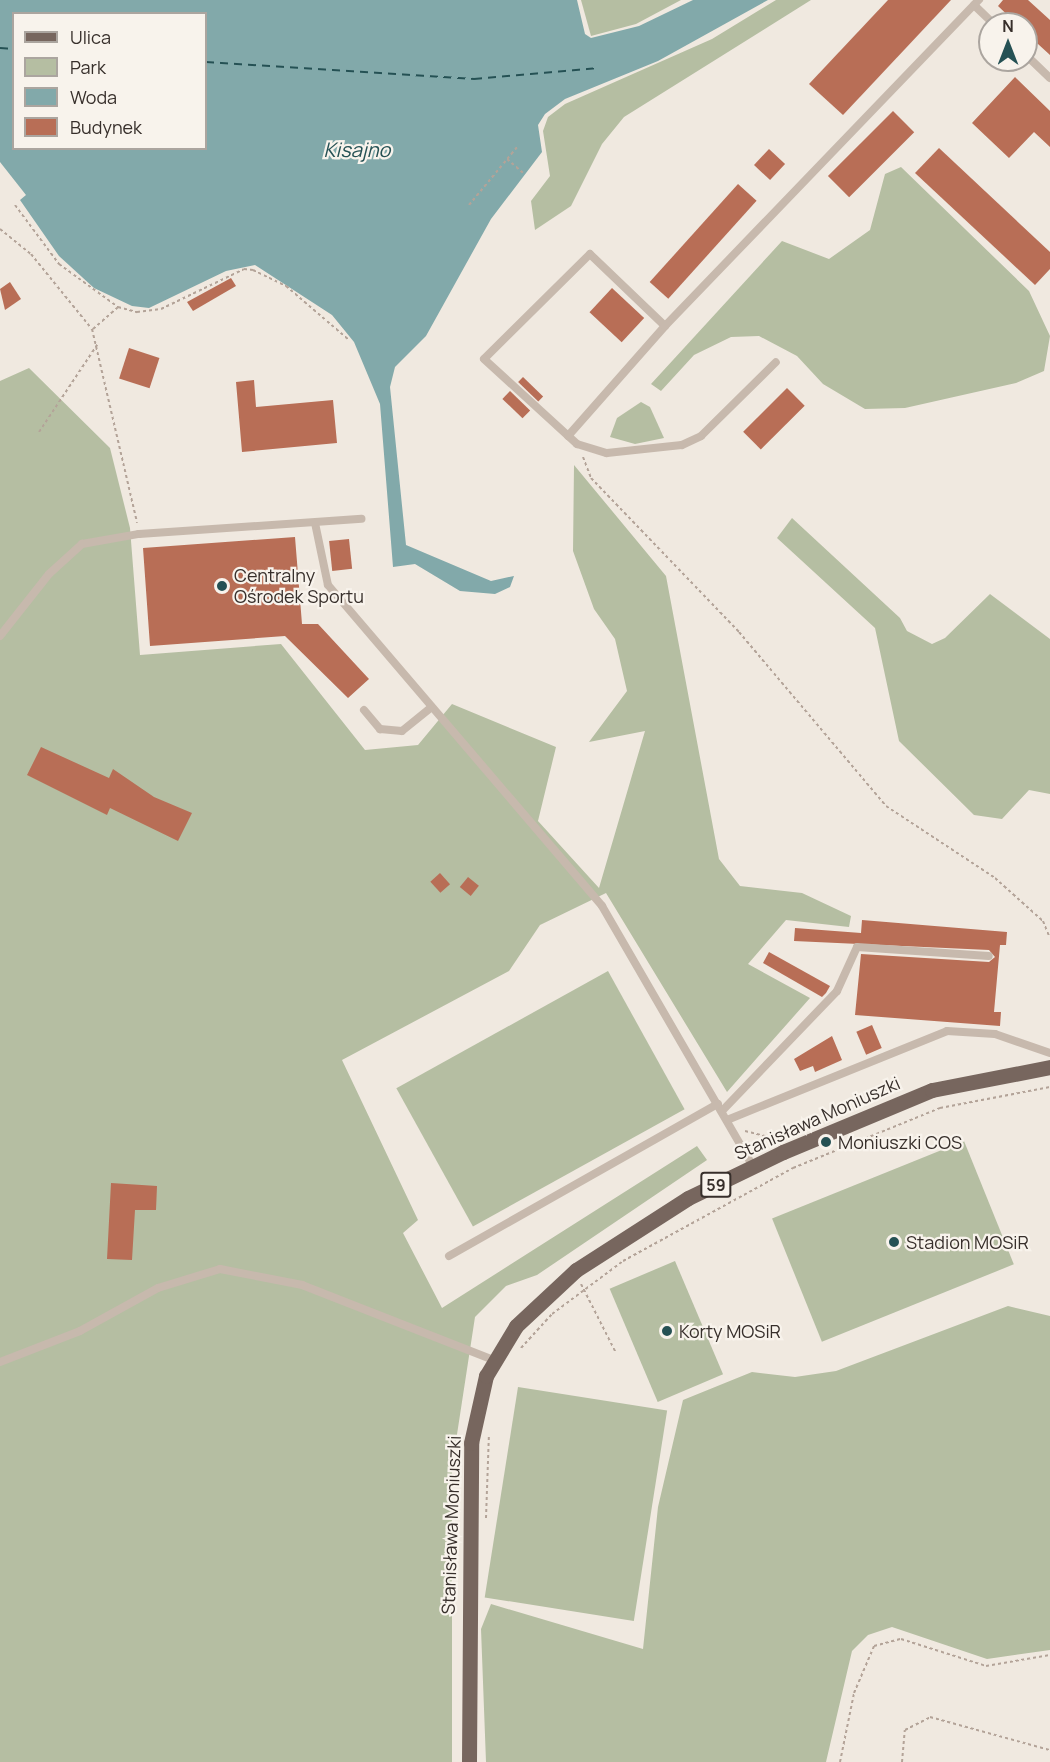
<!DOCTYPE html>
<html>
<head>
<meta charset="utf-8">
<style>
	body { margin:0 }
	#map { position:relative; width:1050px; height:1762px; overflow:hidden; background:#f0e9e0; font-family:Manrope,sans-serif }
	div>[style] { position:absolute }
	.green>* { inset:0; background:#b5bea2; transform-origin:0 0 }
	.water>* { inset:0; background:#82a9aa }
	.ferry>* { height:1.5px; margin-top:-0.75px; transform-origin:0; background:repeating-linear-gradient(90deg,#255154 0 8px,transparent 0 14px) }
	.building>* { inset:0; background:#b86e56; transform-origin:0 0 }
	.path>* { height:2px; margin-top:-1px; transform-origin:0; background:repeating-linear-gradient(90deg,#b3a398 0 3px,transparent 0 6px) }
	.lane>* { height:8px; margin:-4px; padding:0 4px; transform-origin:4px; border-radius:4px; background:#c7b9ad }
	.primary>* { height:15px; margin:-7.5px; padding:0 7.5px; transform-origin:7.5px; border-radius:7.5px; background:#77665e }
	.dots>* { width:16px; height:16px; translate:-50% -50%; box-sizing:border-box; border:3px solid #f8f3ec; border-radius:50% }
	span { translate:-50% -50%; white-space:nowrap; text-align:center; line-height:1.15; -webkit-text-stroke:4.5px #f8f3ec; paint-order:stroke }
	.shield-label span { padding:2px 4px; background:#f8f3ec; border:2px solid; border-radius:4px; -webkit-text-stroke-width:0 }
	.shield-label { font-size:16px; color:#372f2b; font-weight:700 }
	.poi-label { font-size:18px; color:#372f2b }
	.left { translate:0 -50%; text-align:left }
	.street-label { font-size:18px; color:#372f2b }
	.water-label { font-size:20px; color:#255154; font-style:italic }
	.legend { position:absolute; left:12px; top:12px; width:195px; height:138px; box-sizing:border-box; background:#f8f3ec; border:2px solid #aba59f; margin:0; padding:8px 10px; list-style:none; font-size:18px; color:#372f2b }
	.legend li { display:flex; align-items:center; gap:12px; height:30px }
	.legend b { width:30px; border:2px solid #aba59f }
	.north { position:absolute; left:978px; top:12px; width:60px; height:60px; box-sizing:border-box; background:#f8f3ec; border:2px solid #aba59f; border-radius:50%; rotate:0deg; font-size:16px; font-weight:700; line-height:24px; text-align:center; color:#372f2b }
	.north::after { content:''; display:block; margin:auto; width:21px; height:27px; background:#255154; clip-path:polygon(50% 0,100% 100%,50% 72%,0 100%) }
</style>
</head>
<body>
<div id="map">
	<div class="green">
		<i style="clip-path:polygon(581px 0,681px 0,636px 24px,591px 36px)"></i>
		<i style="clip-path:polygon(776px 0,811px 0,624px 117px,602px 144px,571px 206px,535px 230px,531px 201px,550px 176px,543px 131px,548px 117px,565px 104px,712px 39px)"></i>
		<i style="clip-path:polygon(901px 167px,1029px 291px,1050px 336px,1044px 371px,1016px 383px,905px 408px,865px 409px,823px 384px,797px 356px,759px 336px,731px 337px,694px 355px,661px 391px,651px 384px,782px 241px,829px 259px,870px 230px,885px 174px)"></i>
		<i style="clip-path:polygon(29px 368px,110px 448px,130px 528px,140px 655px,281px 644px,365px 750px,418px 745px,452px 704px,556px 747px,538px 821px,599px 888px,645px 731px,589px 742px,627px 691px,615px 639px,594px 609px,573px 551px,574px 465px,666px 576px,719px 859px,740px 886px,802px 893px,851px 916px,849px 927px,786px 920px,748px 964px,810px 998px,727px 1092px,606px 893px,540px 925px,509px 971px,342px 1060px,418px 1220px,403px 1233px,442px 1308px,697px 1146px,707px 1160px,537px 1275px,506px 1286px,475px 1317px,452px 1467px,452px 1762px,0 1762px,0 381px)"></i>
		<i style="clip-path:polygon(641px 402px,650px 407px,664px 438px,635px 444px,610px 437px,617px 418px)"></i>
		<i style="clip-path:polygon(792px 518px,900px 618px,907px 631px,932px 644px,945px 638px,990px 594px,1050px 639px,1050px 794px,1029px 790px,1002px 819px,974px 815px,899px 741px,875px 628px,777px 538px)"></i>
		<i style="left:608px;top:971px;width:158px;height:242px;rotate:61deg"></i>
		<i style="left:964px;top:1141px;width:133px;height:207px;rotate:68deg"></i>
		<i style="left:675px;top:1261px;width:123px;height:71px;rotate:67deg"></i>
		<i style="clip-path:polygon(1008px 1306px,1050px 1316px,1050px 1650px,987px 1659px,892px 1627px,868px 1635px,852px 1651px,826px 1762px,486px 1762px,481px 1629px,491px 1604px,643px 1649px,658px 1507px,683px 1400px,752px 1372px,795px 1377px,836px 1371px)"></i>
		<i style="left:518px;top:1387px;width:151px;height:213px;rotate:9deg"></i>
	</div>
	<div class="water">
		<i style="clip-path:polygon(evenodd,0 0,577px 0,585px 34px,591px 38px,639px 26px,693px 0,768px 0,658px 61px,565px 99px,545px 114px,538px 125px,542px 152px,491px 219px,426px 336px,395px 367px,390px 387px,406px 545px,491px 581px,514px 576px,510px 587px,495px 594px,460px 591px,415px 564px,393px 567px,380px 404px,354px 342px,332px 315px,255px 265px,226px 271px,149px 308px,132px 306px,94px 288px,59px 256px,20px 200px,26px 195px,0 162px,0 0,14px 14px,206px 14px,206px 148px,14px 148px,14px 14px)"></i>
	</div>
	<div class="ferry">
		<i style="left:0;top:48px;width:14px;rotate:4deg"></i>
		<i style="left:206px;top:62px;width:269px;rotate:3.6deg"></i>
		<i style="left:474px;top:79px;width:125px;rotate:-5deg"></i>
	</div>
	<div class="building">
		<i style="clip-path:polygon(888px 0,951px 0,843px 115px,809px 84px)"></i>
		<i style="clip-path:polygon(1003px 0,1028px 0,1050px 20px,1050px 55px,1026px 33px,1026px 24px,1017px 24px,998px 6px)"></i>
		<i style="clip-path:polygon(1015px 77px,1050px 111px,1050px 147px,1034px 132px,1009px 158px,972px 123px)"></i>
		<i style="left:893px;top:111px;width:30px;height:92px;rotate:45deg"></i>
		<i style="clip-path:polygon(939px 148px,1050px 252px,1050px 269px,1035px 285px,915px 173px)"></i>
		<i style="left:769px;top:149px;width:22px;height:22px;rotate:43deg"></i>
		<i style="left:738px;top:184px;width:25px;height:132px;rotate:42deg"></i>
		<i style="clip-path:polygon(231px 278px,236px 286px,193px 311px,187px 302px)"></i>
		<i style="clip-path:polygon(10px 282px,21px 299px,5px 310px,0 289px)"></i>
		<i style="left:612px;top:288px;width:44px;height:33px;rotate:43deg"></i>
		<i style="left:129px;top:348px;width:32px;height:32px;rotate:18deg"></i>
		<i style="left:523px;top:377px;width:28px;height:7px;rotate:44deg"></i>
		<i style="clip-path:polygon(254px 380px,256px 407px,333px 400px,337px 443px,242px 452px,236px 382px)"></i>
		<i style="left:787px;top:388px;width:25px;height:62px;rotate:45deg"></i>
		<i style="left:510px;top:391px;width:28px;height:11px;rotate:44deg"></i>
		<i style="clip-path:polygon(295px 537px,302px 624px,318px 624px,369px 679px,348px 698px,285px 636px,150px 646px,143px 548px)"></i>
		<i style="left:349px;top:539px;width:30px;height:20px;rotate:84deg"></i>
		<i style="clip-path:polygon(41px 747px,109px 778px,113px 769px,154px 797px,192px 813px,178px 841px,110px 808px,107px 815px,27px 775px)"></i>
		<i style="left:440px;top:873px;width:15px;height:13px;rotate:48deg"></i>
		<i style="left:468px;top:877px;width:14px;height:13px;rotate:39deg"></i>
		<i style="clip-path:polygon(862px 920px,1007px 932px,1006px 945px,1000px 945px,994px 1012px,1001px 1012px,1000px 1026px,855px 1015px,861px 954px,989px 962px,995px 957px,989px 950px,794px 941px,795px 928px,861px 933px)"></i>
		<i style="clip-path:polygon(769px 952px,830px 986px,826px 993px,822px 997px,763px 963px)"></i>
		<i style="left:872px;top:1025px;width:25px;height:17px;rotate:67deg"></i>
		<i style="clip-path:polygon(832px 1036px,842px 1060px,815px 1072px,813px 1066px,800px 1071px,794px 1059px)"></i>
		<i style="clip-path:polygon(111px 1183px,157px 1186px,156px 1210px,135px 1210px,132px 1260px,107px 1259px)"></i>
	</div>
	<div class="path">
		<i style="left:507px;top:159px;width:23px;rotate:41deg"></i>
		<i style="left:15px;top:205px;width:74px;rotate:53.3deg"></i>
		<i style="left:59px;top:264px;width:73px;rotate:36.1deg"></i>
		<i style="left:118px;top:307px;width:20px;rotate:15deg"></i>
		<i style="left:137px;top:312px;width:24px;rotate:-7deg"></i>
		<i style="left:161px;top:309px;width:92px;rotate:-25.7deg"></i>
		<i style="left:244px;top:269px;width:9px;rotate:6deg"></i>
		<i style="left:253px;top:270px;width:37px;rotate:26deg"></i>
		<i style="left:286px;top:286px;width:83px;rotate:40.6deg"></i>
		<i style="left:469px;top:205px;width:77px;rotate:-50.3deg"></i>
		<i style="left:0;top:229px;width:40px;rotate:39deg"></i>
		<i style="left:31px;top:254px;width:97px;rotate:50.9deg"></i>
		<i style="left:92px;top:329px;width:199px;rotate:76.9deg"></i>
		<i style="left:93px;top:329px;width:33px;rotate:-41deg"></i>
		<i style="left:39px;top:432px;width:105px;rotate:-56.3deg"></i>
		<i style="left:583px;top:457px;width:22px;rotate:69deg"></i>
		<i style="left:591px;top:478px;width:214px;rotate:46.1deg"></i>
		<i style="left:739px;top:632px;width:228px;rotate:49.8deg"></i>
		<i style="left:886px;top:806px;width:131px;rotate:33.4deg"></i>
		<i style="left:995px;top:878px;width:64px;rotate:41.9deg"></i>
		<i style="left:1043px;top:921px;width:18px;rotate:68deg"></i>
		<i style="left:745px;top:1131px;width:32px;rotate:14deg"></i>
		<i style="left:581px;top:1284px;width:77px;rotate:63.1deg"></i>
		<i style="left:521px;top:1348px;width:46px;rotate:-47.6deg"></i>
		<i style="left:552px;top:1314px;width:89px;rotate:-36.7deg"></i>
		<i style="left:623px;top:1261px;width:194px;rotate:-28.7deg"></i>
		<i style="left:793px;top:1168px;width:159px;rotate:-22.2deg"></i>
		<i style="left:940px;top:1108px;width:112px;rotate:-10.8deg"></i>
		<i style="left:486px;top:1518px;width:84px;rotate:-88deg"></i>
		<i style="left:840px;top:1762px;width:70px;rotate:-78.5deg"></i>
		<i style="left:854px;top:1693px;width:51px;rotate:-66.9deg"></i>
		<i style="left:874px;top:1646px;width:28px;rotate:-15deg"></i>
		<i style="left:901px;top:1639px;width:89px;rotate:17.6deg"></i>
		<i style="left:986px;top:1666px;width:65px;rotate:-9.8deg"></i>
		<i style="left:902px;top:1762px;width:32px;rotate:-85deg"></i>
		<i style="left:905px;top:1730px;width:28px;rotate:-27deg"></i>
		<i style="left:930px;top:1717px;width:124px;rotate:15.4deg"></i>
	</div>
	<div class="lane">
		<i style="left:974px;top:5px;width:28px;rotate:44deg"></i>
		<i style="left:1026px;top:55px;width:33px;rotate:44deg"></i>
		<i style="left:665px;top:326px;width:104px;rotate:-136.2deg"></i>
		<i style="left:590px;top:254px;width:149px;rotate:135.3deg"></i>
		<i style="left:484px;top:359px;width:126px;rotate:42.4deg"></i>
		<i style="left:577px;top:444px;width:31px;rotate:17deg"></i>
		<i style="left:607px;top:453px;width:75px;rotate:-6.1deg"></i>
		<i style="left:682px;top:445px;width:21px;rotate:-25deg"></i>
		<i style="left:701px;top:436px;width:105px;rotate:-44.6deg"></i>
		<i style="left:568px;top:436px;width:147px;rotate:-48.6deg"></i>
		<i style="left:665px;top:326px;width:453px;rotate:-46.1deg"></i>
		<i style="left:315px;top:523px;width:63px;rotate:78.2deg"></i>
		<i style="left:328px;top:585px;width:422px;rotate:49.5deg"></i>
		<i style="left:602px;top:906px;width:302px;rotate:59.9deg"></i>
		<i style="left:0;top:636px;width:79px;rotate:-51.7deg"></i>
		<i style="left:49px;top:574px;width:45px;rotate:-42.3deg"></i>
		<i style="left:82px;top:544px;width:58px;rotate:-10deg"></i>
		<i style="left:139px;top:534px;width:223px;rotate:-3.9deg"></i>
		<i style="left:364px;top:710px;width:25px;rotate:50deg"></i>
		<i style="left:380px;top:729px;width:22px;rotate:5deg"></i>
		<i style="left:402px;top:731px;width:36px;rotate:-39deg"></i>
		<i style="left:722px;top:1111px;width:166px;rotate:-46.2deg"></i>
		<i style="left:837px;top:991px;width:48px;rotate:-65.6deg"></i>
		<i style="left:857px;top:947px;width:132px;rotate:3.9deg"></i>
		<i style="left:727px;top:1120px;width:237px;rotate:-22deg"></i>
		<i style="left:947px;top:1031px;width:48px;rotate:3.6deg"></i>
		<i style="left:995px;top:1034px;width:58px;rotate:19.1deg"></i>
		<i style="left:449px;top:1256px;width:309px;rotate:-29.5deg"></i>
		<i style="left:0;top:1362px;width:86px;rotate:-21.2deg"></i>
		<i style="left:80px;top:1331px;width:89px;rotate:-28.9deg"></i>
		<i style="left:158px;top:1288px;width:65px;rotate:-17deg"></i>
		<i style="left:220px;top:1269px;width:84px;rotate:11deg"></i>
		<i style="left:302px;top:1285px;width:205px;rotate:21.4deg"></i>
	</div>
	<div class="primary">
		<i style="left:469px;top:1762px;width:319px;rotate:-89.6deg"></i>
		<i style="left:471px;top:1443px;width:69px;rotate:-77.4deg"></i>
		<i style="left:486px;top:1376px;width:58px;rotate:-59deg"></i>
		<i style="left:516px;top:1326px;width:82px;rotate:-43deg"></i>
		<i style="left:576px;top:1270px;width:133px;rotate:-32.7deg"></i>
		<i style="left:688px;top:1198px;width:106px;rotate:-25.8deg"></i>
		<i style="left:783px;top:1152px;width:161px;rotate:-22.6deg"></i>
		<i style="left:932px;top:1090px;width:120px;rotate:-11deg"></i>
	</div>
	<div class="dots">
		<i style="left:222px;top:586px;background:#255154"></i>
		<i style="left:826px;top:1142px;background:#255154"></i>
		<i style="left:894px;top:1242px;background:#255154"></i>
		<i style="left:667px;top:1331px;background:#255154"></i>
	</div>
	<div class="shield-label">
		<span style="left:716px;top:1185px">59</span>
	</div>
	<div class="poi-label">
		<span class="left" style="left:234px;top:586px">Centralny<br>Ośrodek Sportu</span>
		<span class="left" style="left:838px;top:1142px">Moniuszki COS</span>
		<span class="left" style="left:906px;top:1242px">Stadion MOSiR</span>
		<span class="left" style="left:679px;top:1331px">Korty MOSiR</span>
	</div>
	<div class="street-label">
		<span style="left:817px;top:1118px;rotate:-24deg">Stanisława Moniuszki</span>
		<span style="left:451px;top:1525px;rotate:-88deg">Stanisława Moniuszki</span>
	</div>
	<div class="water-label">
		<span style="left:357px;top:149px">Kisajno</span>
	</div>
	<ul class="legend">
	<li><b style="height:8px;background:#77665e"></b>Ulica</li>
	<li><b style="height:16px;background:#b5bea2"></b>Park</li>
	<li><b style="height:16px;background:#82a9aa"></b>Woda</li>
	<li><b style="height:16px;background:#b86e56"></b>Budynek</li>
	</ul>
	<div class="north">N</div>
</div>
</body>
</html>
